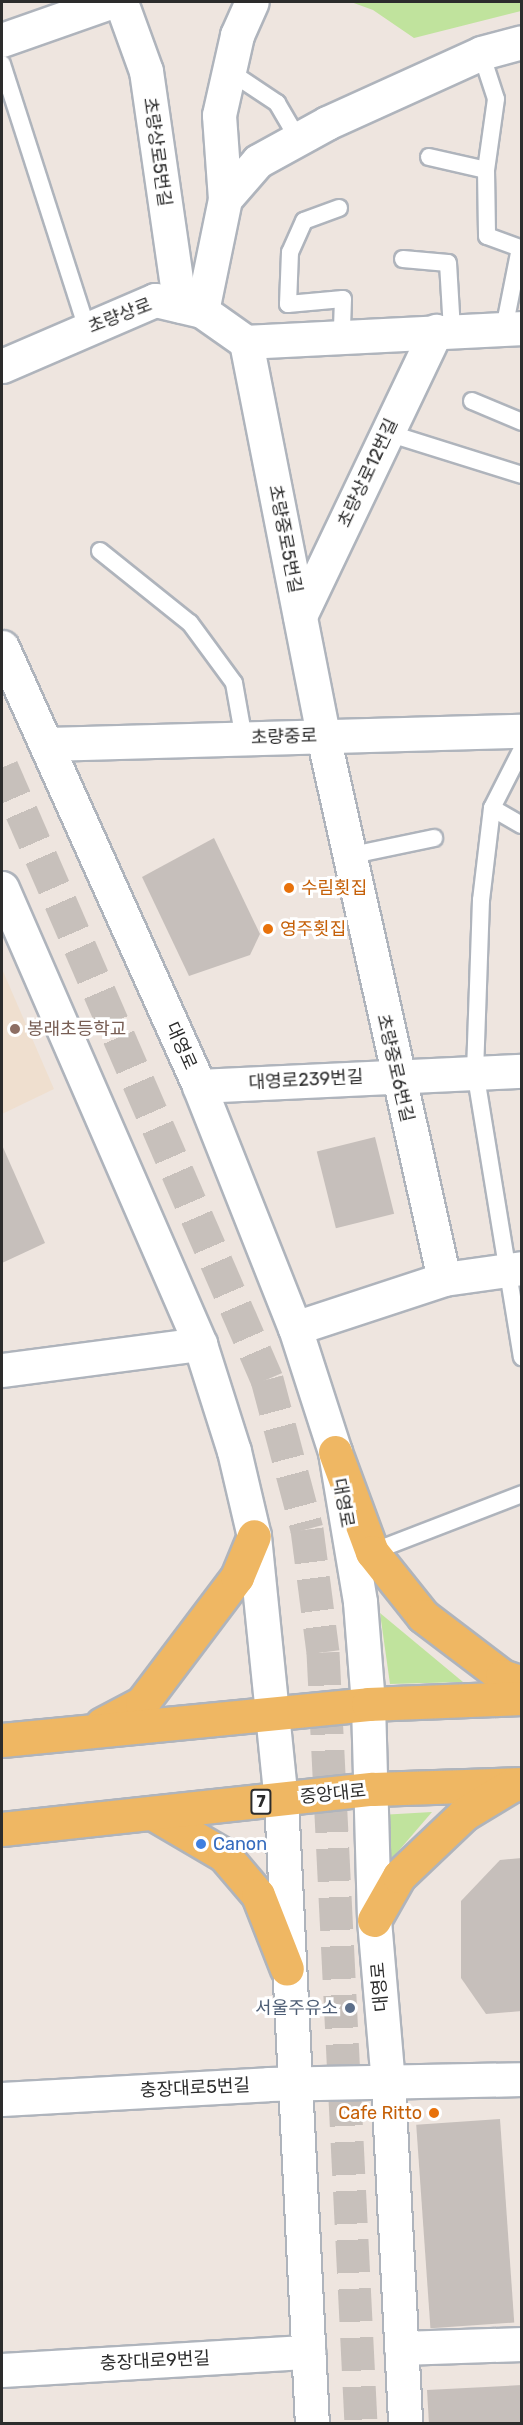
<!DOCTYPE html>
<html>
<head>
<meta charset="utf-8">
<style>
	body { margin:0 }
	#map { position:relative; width:523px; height:2425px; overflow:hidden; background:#eee5df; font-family:Rubik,"Noto Sans KR",sans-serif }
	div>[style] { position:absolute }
	.education>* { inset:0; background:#efdfcf }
	.green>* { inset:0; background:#c0e39d }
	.building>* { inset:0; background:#c6bfbb; transform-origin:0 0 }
	.secondary-tunnel>* { height:33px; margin-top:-16.5px; transform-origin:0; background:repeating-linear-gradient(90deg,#c7c0bb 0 33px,transparent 0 49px) }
	.roads { filter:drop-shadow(2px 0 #afb4bc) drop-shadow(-2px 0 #afb4bc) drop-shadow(0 2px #afb4bc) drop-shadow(0 -2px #afb4bc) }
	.lane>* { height:16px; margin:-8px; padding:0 8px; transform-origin:8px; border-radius:8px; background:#fff }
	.street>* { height:33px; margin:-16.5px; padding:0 16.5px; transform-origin:16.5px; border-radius:16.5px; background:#fff }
	.secondary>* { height:33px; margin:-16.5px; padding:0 16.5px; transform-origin:16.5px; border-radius:16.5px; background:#fff }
	.primary>* { height:33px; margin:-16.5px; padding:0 16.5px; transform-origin:16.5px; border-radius:16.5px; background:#efb763 }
	.dots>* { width:16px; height:16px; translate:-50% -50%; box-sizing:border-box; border:3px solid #fff; border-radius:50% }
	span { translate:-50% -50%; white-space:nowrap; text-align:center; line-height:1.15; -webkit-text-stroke:6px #fff; paint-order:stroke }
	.shield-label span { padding:2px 4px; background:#fff; border:2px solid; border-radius:4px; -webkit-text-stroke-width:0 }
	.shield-label { font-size:16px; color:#2c2c2c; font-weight:700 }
	.street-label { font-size:18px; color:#2c2c2c }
	.food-label { font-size:18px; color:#c56008 }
	.left { translate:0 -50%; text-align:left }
	.right { translate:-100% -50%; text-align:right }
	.education-label { font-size:18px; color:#785e54 }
	.shop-label { font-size:18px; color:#366cbe }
	.service-label { font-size:18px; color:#4e5e75 }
	.frame { position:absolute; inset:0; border:3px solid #2c2c2c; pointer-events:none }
</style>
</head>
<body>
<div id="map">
	<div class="education">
		<i style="clip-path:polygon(2px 969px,54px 1089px,2px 1114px)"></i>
	</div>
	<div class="green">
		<i style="clip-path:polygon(351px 2px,521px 2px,521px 11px,414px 38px,373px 10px)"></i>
		<i style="clip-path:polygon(380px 1613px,463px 1682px,390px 1684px)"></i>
		<i style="clip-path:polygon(432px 1812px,383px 1869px,380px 1815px)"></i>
	</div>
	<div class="building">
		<i style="clip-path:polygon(214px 838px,260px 934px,250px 955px,189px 976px,142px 877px)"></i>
		<i style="left:375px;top:1137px;width:79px;height:60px;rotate:76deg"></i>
		<i style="clip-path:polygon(2px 1145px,45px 1243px,2px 1263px)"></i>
		<i style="clip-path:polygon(522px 1858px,522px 2011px,486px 2014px,461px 1978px,461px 1901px,500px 1860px)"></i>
		<i style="left:500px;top:2119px;width:204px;height:84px;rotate:86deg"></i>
		<i style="clip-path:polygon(522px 2385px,522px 2424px,429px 2424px,427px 2390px)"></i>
	</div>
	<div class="secondary-tunnel">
		<i style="left:2px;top:767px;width:667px;rotate:66.59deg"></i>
		<i style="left:267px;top:1379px;width:155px;rotate:75.1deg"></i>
		<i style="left:307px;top:1529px;width:124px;rotate:82.6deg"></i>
		<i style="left:323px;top:1652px;width:773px;rotate:87.18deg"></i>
	</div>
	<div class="roads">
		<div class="lane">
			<i style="left:481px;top:53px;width:48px;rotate:71.9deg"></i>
			<i style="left:496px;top:99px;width:72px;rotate:98deg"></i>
			<i style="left:2px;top:64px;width:278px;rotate:72.2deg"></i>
			<i style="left:229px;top:71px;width:58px;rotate:33.7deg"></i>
			<i style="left:277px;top:103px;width:42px;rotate:59.7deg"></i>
			<i style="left:429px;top:157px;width:58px;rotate:12.8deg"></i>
			<i style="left:486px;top:170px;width:66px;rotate:89.1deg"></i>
			<i style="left:487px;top:236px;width:35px;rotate:20deg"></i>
			<i style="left:520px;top:248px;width:83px;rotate:101.2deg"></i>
			<i style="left:339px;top:208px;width:37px;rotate:160deg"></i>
			<i style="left:304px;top:221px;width:34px;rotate:114deg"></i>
			<i style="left:290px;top:252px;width:52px;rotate:92.2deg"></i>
			<i style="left:288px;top:304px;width:55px;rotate:-5.2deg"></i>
			<i style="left:343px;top:299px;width:37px;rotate:92deg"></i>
			<i style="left:403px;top:259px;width:45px;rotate:5.1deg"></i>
			<i style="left:448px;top:263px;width:67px;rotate:86.6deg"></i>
			<i style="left:472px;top:401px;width:54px;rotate:22.8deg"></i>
			<i style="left:388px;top:433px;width:140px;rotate:17.4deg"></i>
			<i style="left:100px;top:551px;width:115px;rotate:38.7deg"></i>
			<i style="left:190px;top:623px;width:74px;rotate:53.7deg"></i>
			<i style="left:234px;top:683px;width:57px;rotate:79.9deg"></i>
			<i style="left:522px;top:749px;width:66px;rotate:117deg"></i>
			<i style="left:492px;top:808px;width:93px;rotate:96.8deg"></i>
			<i style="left:481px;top:900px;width:171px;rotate:92deg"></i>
			<i style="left:475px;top:1071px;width:290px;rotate:80.7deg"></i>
			<i style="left:492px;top:808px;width:34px;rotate:30deg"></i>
			<i style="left:348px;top:856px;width:88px;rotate:-11.8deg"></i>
			<i style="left:372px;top:1552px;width:161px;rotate:-21.1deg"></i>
		</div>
		<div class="street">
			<i style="left:121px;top:2px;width:73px;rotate:70.1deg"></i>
			<i style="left:146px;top:71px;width:237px;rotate:81.8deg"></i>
			<i style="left:2px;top:40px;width:114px;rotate:-19.4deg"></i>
			<i style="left:225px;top:199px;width:50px;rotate:-49deg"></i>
			<i style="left:258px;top:161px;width:79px;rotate:-28.8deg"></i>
			<i style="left:327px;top:123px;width:169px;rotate:-24.4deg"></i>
			<i style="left:481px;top:53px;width:42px;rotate:-15deg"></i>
			<i style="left:202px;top:311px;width:114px;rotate:-78.4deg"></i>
			<i style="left:225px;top:199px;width:84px;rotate:-94.1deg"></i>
			<i style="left:219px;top:115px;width:82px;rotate:-77.3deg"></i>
			<i style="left:237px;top:35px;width:36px;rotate:-66deg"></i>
			<i style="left:246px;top:342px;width:401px;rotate:78.9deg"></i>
			<i style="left:323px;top:736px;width:556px;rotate:77.44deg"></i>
			<i style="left:300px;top:616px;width:316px;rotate:-64.5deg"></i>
			<i style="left:199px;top:1086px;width:323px;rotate:-2.7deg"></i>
			<i style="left:295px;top:1328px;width:157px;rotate:-18.2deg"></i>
			<i style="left:444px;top:1279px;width:79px;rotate:-8deg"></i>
			<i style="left:2px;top:1370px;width:200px;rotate:-7.5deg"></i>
			<i style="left:2px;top:2099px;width:266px;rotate:-3.2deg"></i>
			<i style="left:268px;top:2084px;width:254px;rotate:-1.1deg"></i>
			<i style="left:401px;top:2348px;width:121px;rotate:-1.9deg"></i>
			<i style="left:2px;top:2370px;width:307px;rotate:-3.4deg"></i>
		</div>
		<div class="secondary">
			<i style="left:2px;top:366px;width:167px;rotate:-23.3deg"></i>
			<i style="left:155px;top:300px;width:48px;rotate:13.2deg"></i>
			<i style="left:202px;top:311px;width:54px;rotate:35.2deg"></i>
			<i style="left:246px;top:342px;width:276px;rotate:-2.9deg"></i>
			<i style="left:2px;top:647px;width:481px;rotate:65.8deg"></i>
			<i style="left:199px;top:1086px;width:260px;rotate:68.4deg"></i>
			<i style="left:295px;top:1328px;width:130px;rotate:72.1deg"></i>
			<i style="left:335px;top:1452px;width:152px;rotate:80.5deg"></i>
			<i style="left:360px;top:1602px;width:102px;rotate:85.5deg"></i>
			<i style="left:368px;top:1704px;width:216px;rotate:88.4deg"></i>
			<i style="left:374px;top:1920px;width:165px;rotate:85.1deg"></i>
			<i style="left:388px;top:2084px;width:340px;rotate:87.1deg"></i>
			<i style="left:46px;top:744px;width:476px;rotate:-1.6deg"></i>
			<i style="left:2px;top:888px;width:497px;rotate:66.5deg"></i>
			<i style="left:200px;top:1344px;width:112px;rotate:72.4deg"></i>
			<i style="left:234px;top:1451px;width:87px;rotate:76.8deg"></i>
			<i style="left:254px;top:1536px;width:265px;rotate:84.2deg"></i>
			<i style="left:281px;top:1800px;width:625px;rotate:87.16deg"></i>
		</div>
		<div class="primary">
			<i style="left:335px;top:1452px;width:107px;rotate:69.7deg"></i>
			<i style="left:372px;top:1552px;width:82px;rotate:51.4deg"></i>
			<i style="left:423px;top:1616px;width:99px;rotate:37.2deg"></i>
			<i style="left:502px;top:1676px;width:21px;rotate:19deg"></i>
			<i style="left:102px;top:1724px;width:45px;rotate:-27.7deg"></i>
			<i style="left:142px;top:1703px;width:158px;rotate:-53deg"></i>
			<i style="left:237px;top:1577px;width:44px;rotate:-67.5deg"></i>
			<i style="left:2px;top:1740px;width:368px;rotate:-5.6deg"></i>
			<i style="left:368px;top:1704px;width:154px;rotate:-2.2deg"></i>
			<i style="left:154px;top:1814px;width:81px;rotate:30.4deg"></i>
			<i style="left:224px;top:1855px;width:52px;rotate:49.6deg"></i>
			<i style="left:258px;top:1895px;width:79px;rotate:68.6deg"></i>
			<i style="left:2px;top:1829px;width:373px;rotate:-6.2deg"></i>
			<i style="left:373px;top:1789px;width:149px;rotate:-1.9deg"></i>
			<i style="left:374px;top:1920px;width:51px;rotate:-60.4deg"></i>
			<i style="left:399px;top:1876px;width:90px;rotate:-43.6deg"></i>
			<i style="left:464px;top:1814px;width:56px;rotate:-31.1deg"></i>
		</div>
	</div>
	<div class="dots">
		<i style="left:289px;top:888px;background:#e8710a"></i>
		<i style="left:268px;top:929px;background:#e8710a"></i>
		<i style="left:15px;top:1029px;background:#8d6e63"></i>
		<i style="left:201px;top:1844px;background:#3f7fe0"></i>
		<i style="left:350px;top:2008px;background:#5c6f8a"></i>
		<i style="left:434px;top:2113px;background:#e8710a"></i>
	</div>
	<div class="shield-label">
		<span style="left:261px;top:1802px">7</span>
	</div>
	<div class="street-label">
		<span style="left:157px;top:152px;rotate:82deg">초량상로5번길</span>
		<span style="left:120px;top:316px;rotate:-21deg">초량상로</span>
		<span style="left:368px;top:473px;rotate:-65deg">초량상로12번길</span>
		<span style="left:285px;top:539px;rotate:79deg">초량중로5번길</span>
		<span style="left:284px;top:737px;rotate:-2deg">초량중로</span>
		<span style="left:181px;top:1046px;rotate:66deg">대영로</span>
		<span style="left:395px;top:1068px;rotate:77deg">초량중로6번길</span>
		<span style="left:306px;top:1080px;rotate:-3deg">대영로239번길</span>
		<span style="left:343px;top:1503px;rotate:80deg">대영로</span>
		<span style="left:333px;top:1794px;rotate:-6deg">중앙대로</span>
		<span style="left:380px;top:1987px;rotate:-95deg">대영로</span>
		<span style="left:195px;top:2088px;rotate:-3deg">충장대로5번길</span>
		<span style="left:155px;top:2361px;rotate:-3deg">충장대로9번길</span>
	</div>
	<div class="food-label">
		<span class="left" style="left:301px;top:888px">수림횟집</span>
		<span class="left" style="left:280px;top:929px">영주횟집</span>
		<span class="right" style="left:422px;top:2113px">Cafe Ritto</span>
	</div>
	<div class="education-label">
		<span class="left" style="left:27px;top:1029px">봉래초등학교</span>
	</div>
	<div class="shop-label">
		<span class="left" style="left:213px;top:1844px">Canon</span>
	</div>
	<div class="service-label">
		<span class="right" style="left:338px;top:2008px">서울주유소</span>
	</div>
	<div class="frame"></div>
</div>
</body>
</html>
